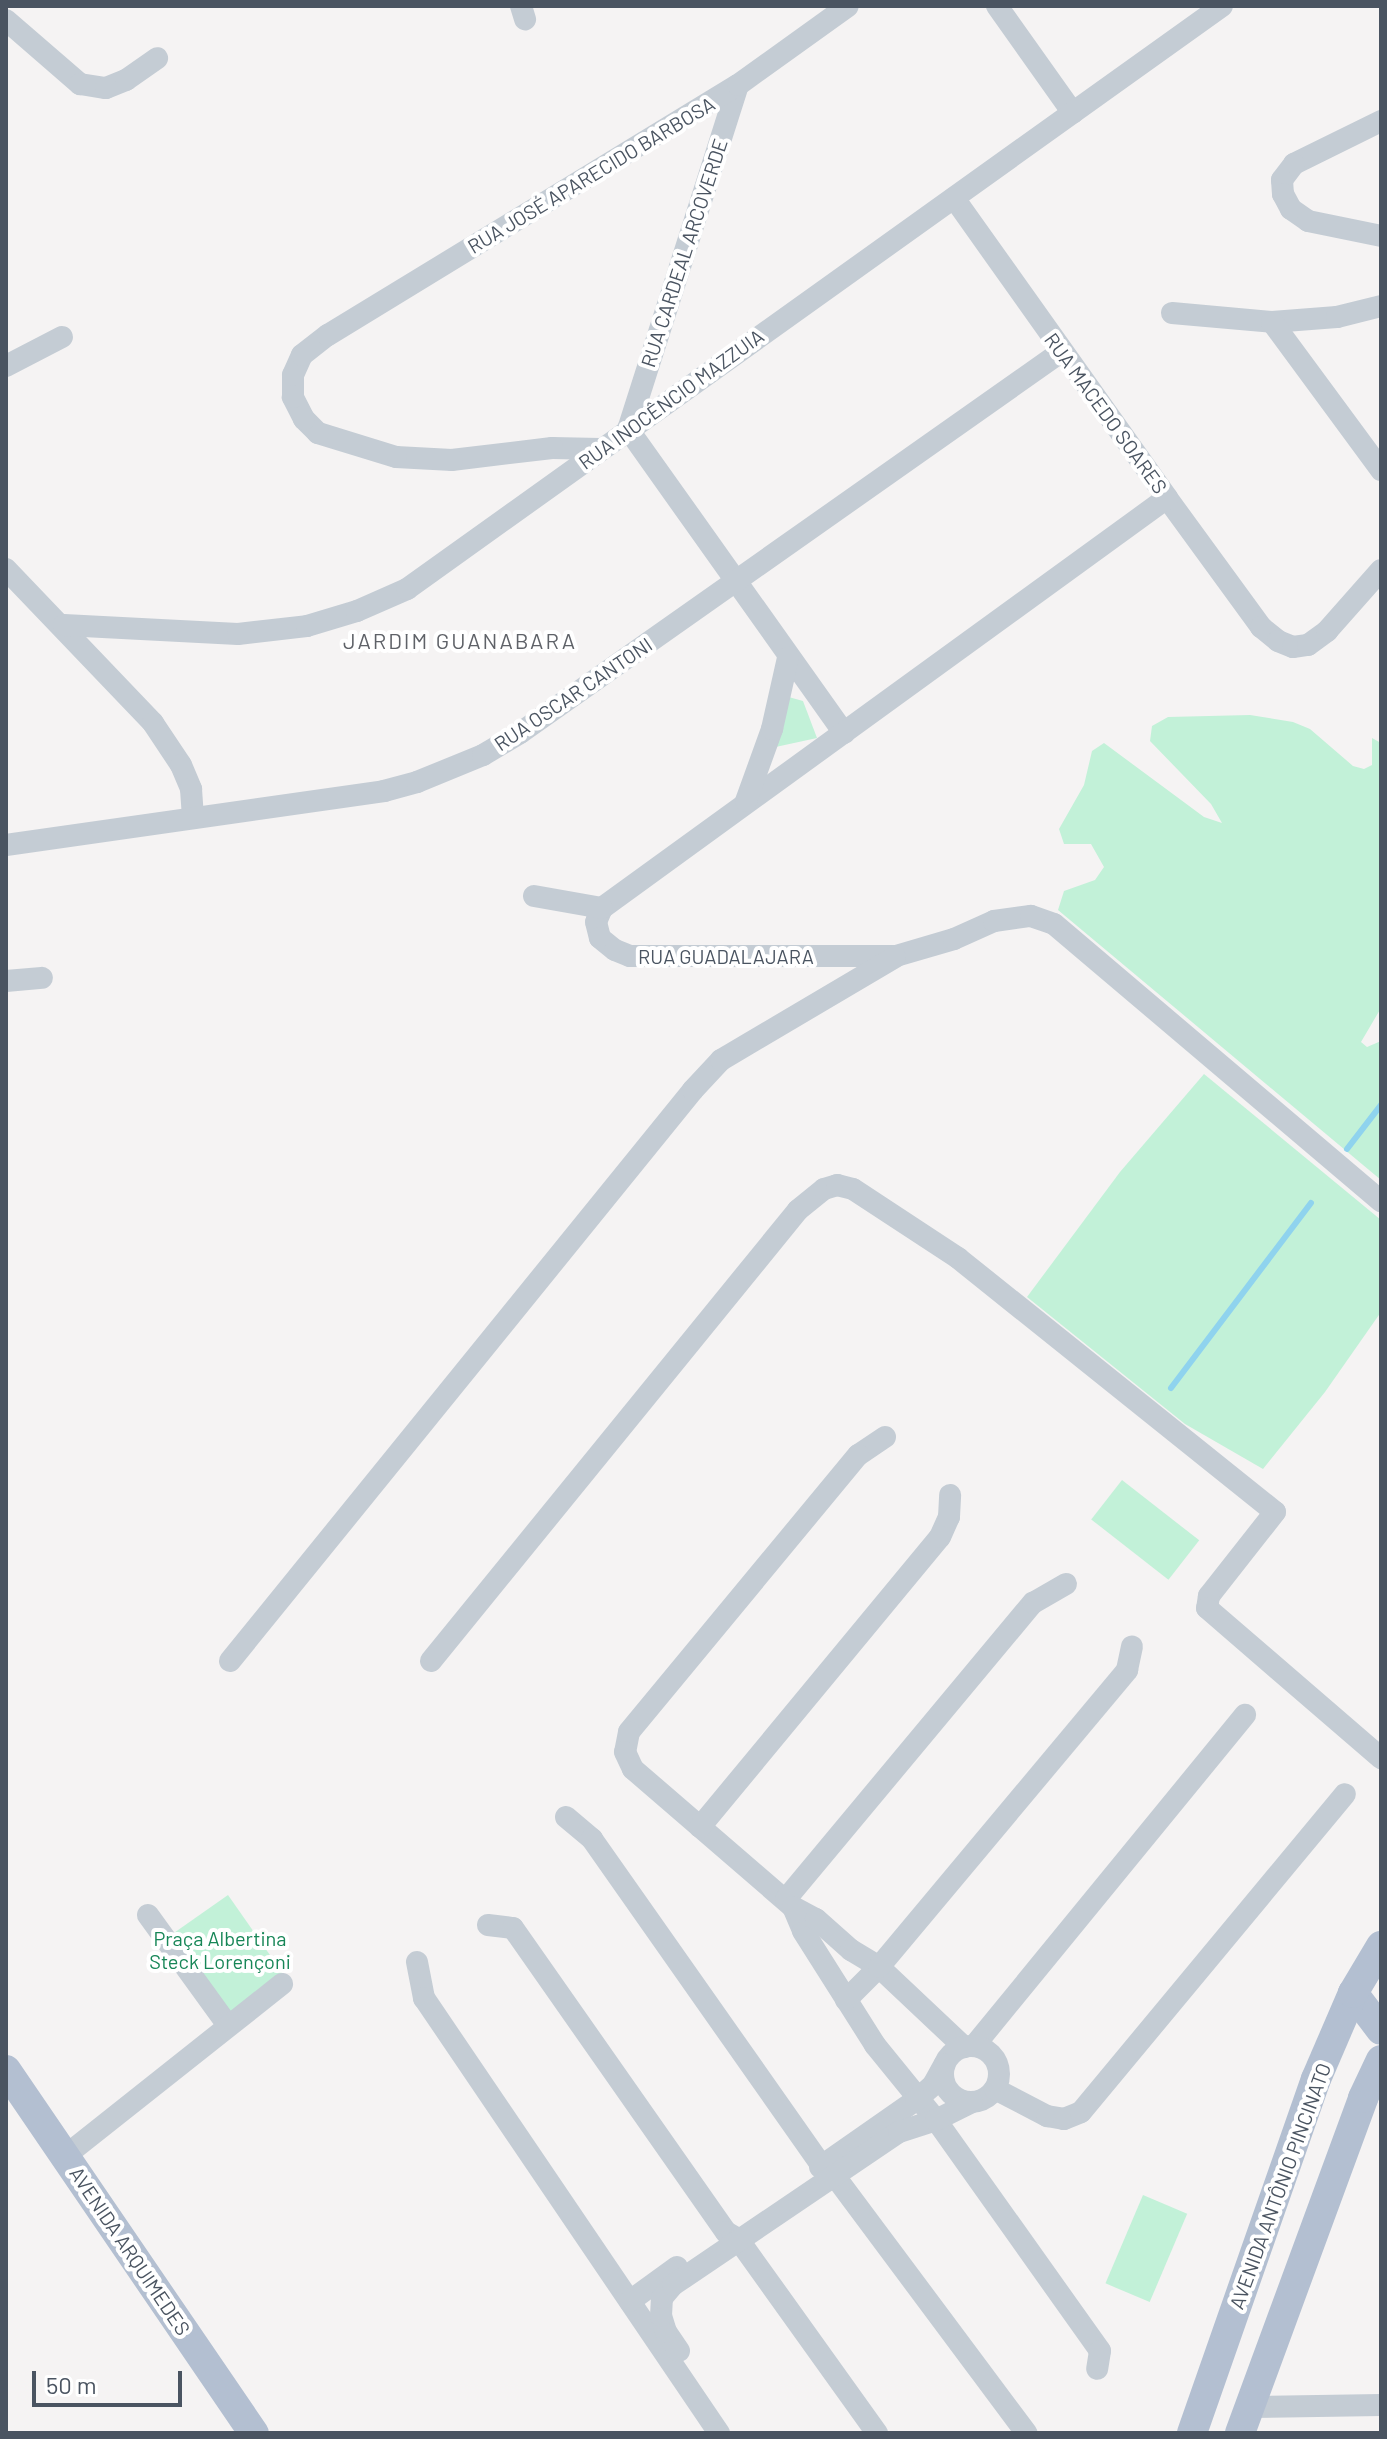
<!DOCTYPE html>
<html>
<head>
<meta charset="utf-8">
<style>
	body { margin:0 }
	#map { position:relative; width:1387px; height:2439px; overflow:hidden; background:#f5f3f3; font-family:Barlow,sans-serif }
	div>[style] { position:absolute }
	.green>* { inset:0; background:#c2f1d8; transform-origin:0 0 }
	.stream>* { height:6px; margin:-3px; padding:0 3px; transform-origin:3px; border-radius:3px; background:#8fd3ee }
	.minor>* { height:22px; margin:-11px; padding:0 11px; transform-origin:11px; border-radius:11px; background:#c4ccd4 }
	.minor>.ring { margin:-11px; padding:0; box-sizing:content-box; background:none; border:22px solid #c4ccd4; border-radius:50% }
	.major>* { height:30px; margin:-15px; padding:0 15px; transform-origin:15px; border-radius:15px; background:#b3bfd1 }
	span { translate:-50% -50%; white-space:nowrap; text-align:center; line-height:1.15; -webkit-text-stroke:8px #fff; paint-order:stroke }
	.street-label { font-size:20px; color:#4a5461 }
	.park-label { font-size:20px; color:#178657 }
	.neighbourhood-label { font-size:22px; color:#5f6268; letter-spacing:2px }
	.frame { position:absolute; inset:0; border:8px solid #4a5461; pointer-events:none }
	.scale { position:absolute; left:32px; top:2371px; width:150px; height:36px; box-sizing:border-box; border:4px solid #4a5461; border-top:0; padding-left:10px; font-size:24px; line-height:28px; white-space:nowrap; color:#4a5461; -webkit-text-stroke:6px #fff; paint-order:stroke }
</style>
</head>
<body>
<div id="map">
	<div class="green">
		<i style="clip-path:polygon(785px 696px,803px 701px,817px 738px,771px 748px)"></i>
		<i style="clip-path:polygon(1250px 715px,1293px 722px,1310px 729px,1353px 766px,1364px 769px,1372px 765px,1372px 738px,1381px 743px,1381px 1008px,1361px 1042px,1367px 1047px,1381px 1041px,1381px 1180px,1058px 910px,1064px 891px,1095px 880px,1104px 867px,1091px 844px,1064px 844px,1059px 829px,1084px 785px,1092px 751px,1104px 743px,1204px 817px,1222px 823px,1211px 804px,1150px 741px,1152px 726px,1168px 717px)"></i>
		<i style="clip-path:polygon(1204px 1074px,1381px 1220px,1381px 1312px,1325px 1392px,1263px 1469px,1185px 1424px,1027px 1297px,1120px 1172px)"></i>
		<i style="left:1122px;top:1480px;width:98px;height:50px;rotate:38deg"></i>
		<i style="left:228px;top:1895px;width:100px;height:77px;rotate:55deg"></i>
		<i style="left:1143px;top:2195px;width:48px;height:96px;rotate:23deg"></i>
	</div>
	<div class="stream">
		<i style="left:1347px;top:1149px;width:56px;rotate:-52.3deg"></i>
		<i style="left:1171px;top:1388px;width:232px;rotate:-52.9deg"></i>
	</div>
	<div class="minor">
		<i style="left:521px;top:6px;width:14px;rotate:73deg"></i>
		<i style="left:997px;top:6px;width:131px;rotate:54.6deg"></i>
		<i style="left:6px;top:20px;width:98px;rotate:40.9deg"></i>
		<i style="left:80px;top:84px;width:26px;rotate:9deg"></i>
		<i style="left:106px;top:88px;width:22px;rotate:-22deg"></i>
		<i style="left:126px;top:80px;width:38px;rotate:-35deg"></i>
		<i style="left:738px;top:85px;width:361px;rotate:107.7deg"></i>
		<i style="left:628px;top:429px;width:373px;rotate:54.6deg"></i>
		<i style="left:1381px;top:121px;width:97px;rotate:153.7deg"></i>
		<i style="left:1294px;top:164px;width:20px;rotate:127deg"></i>
		<i style="left:1282px;top:180px;width:14px;rotate:86deg"></i>
		<i style="left:1283px;top:194px;width:17px;rotate:62deg"></i>
		<i style="left:1291px;top:209px;width:21px;rotate:35deg"></i>
		<i style="left:1308px;top:221px;width:75px;rotate:11.6deg"></i>
		<i style="left:954px;top:198px;width:368px;rotate:54.6deg"></i>
		<i style="left:1167px;top:498px;width:160px;rotate:53.9deg"></i>
		<i style="left:1261px;top:627px;width:22px;rotate:39deg"></i>
		<i style="left:1278px;top:641px;width:16px;rotate:22deg"></i>
		<i style="left:1293px;top:647px;width:15px;rotate:-8deg"></i>
		<i style="left:1308px;top:645px;width:24px;rotate:-36deg"></i>
		<i style="left:1327px;top:631px;width:81px;rotate:-48.5deg"></i>
		<i style="left:1172px;top:313px;width:100px;rotate:5.1deg"></i>
		<i style="left:1272px;top:322px;width:65px;rotate:-4.4deg"></i>
		<i style="left:1337px;top:317px;width:45px;rotate:-14deg"></i>
		<i style="left:1272px;top:322px;width:184px;rotate:53.6deg"></i>
		<i style="left:6px;top:366px;width:63px;rotate:-27.4deg"></i>
		<i style="left:600px;top:449px;width:48px;rotate:-178.8deg"></i>
		<i style="left:552px;top:448px;width:101px;rotate:173.2deg"></i>
		<i style="left:452px;top:460px;width:56px;rotate:-176.9deg"></i>
		<i style="left:396px;top:457px;width:82px;rotate:-162.9deg"></i>
		<i style="left:318px;top:433px;width:20px;rotate:-135deg"></i>
		<i style="left:304px;top:419px;width:25px;rotate:-117deg"></i>
		<i style="left:293px;top:397px;width:22px;rotate:-90deg"></i>
		<i style="left:293px;top:375px;width:22px;rotate:-66deg"></i>
		<i style="left:302px;top:355px;width:33px;rotate:-38deg"></i>
		<i style="left:328px;top:335px;width:480px;rotate:-31.4deg"></i>
		<i style="left:738px;top:85px;width:135px;rotate:-35.7deg"></i>
		<i style="left:1167px;top:498px;width:698px;rotate:144.03deg"></i>
		<i style="left:602px;top:908px;width:15px;rotate:113deg"></i>
		<i style="left:596px;top:922px;width:16px;rotate:76deg"></i>
		<i style="left:600px;top:938px;width:19px;rotate:39deg"></i>
		<i style="left:615px;top:950px;width:16px;rotate:22deg"></i>
		<i style="left:630px;top:956px;width:266px"></i>
		<i style="left:896px;top:956px;width:60px;rotate:-16.3deg"></i>
		<i style="left:954px;top:939px;width:44px;rotate:-24.2deg"></i>
		<i style="left:994px;top:921px;width:37px;rotate:-8deg"></i>
		<i style="left:1031px;top:916px;width:24px;rotate:19deg"></i>
		<i style="left:1054px;top:924px;width:429px;rotate:40.3deg"></i>
		<i style="left:6px;top:569px;width:213px;rotate:46.3deg"></i>
		<i style="left:153px;top:723px;width:50px;rotate:56.3deg"></i>
		<i style="left:181px;top:765px;width:26px;rotate:67deg"></i>
		<i style="left:191px;top:789px;width:29px;rotate:86deg"></i>
		<i style="left:64px;top:625px;width:174px;rotate:3deg"></i>
		<i style="left:238px;top:634px;width:69px;rotate:-6.6deg"></i>
		<i style="left:307px;top:626px;width:52px;rotate:-16.7deg"></i>
		<i style="left:357px;top:611px;width:55px;rotate:-23.7deg"></i>
		<i style="left:407px;top:589px;width:1002px;rotate:-35.58deg"></i>
		<i style="left:746px;top:801px;width:77px;rotate:-70.1deg"></i>
		<i style="left:772px;top:729px;width:73px;rotate:-77.3deg"></i>
		<i style="left:6px;top:845px;width:382px;rotate:-8.1deg"></i>
		<i style="left:384px;top:791px;width:34px;rotate:-15deg"></i>
		<i style="left:417px;top:782px;width:71px;rotate:-22.2deg"></i>
		<i style="left:483px;top:755px;width:43px;rotate:-30.7deg"></i>
		<i style="left:520px;top:733px;width:662px;rotate:-35.16deg"></i>
		<i style="left:534px;top:896px;width:69px;rotate:10deg"></i>
		<i style="left:6px;top:981px;width:36px;rotate:-5deg"></i>
		<i style="left:885px;top:1437px;width:32px;rotate:146deg"></i>
		<i style="left:858px;top:1455px;width:359px;rotate:129.6deg"></i>
		<i style="left:629px;top:1732px;width:20px;rotate:101deg"></i>
		<i style="left:625px;top:1752px;width:19px;rotate:65deg"></i>
		<i style="left:633px;top:1769px;width:211px;rotate:40.8deg"></i>
		<i style="left:793px;top:1907px;width:26px;rotate:67deg"></i>
		<i style="left:803px;top:1931px;width:135px;rotate:57.7deg"></i>
		<i style="left:875px;top:2045px;width:97px;rotate:50.9deg"></i>
		<i style="left:936px;top:2120px;width:283px;rotate:54.6deg"></i>
		<i style="left:1100px;top:2351px;width:18px;rotate:99deg"></i>
		<i style="left:230px;top:1661px;width:735px;rotate:-50.96deg"></i>
		<i style="left:693px;top:1090px;width:41px;rotate:-47deg"></i>
		<i style="left:721px;top:1060px;width:202px;rotate:-30.6deg"></i>
		<i style="left:431px;top:1661px;width:581px;rotate:-50.86deg"></i>
		<i style="left:798px;top:1210px;width:33px;rotate:-39deg"></i>
		<i style="left:824px;top:1189px;width:14px;rotate:-17deg"></i>
		<i style="left:837px;top:1185px;width:16px;rotate:14deg"></i>
		<i style="left:853px;top:1189px;width:126px;rotate:33.3deg"></i>
		<i style="left:958px;top:1258px;width:406px;rotate:38.7deg"></i>
		<i style="left:1275px;top:1512px;width:107px;rotate:128.2deg"></i>
		<i style="left:1209px;top:1596px;width:12px;rotate:99deg"></i>
		<i style="left:1207px;top:1608px;width:230px;rotate:40.8deg"></i>
		<i style="left:566px;top:1817px;width:34px;rotate:40deg"></i>
		<i style="left:592px;top:1839px;width:400px;rotate:54.9deg"></i>
		<i style="left:822px;top:2166px;width:15px;rotate:37deg"></i>
		<i style="left:834px;top:2175px;width:322px;rotate:53.3deg"></i>
		<i style="left:700px;top:1827px;width:376px;rotate:-50.4deg"></i>
		<i style="left:940px;top:1537px;width:22px;rotate:-66deg"></i>
		<i style="left:949px;top:1517px;width:22px;rotate:-87deg"></i>
		<i style="left:786px;top:1899px;width:386px;rotate:-50.2deg"></i>
		<i style="left:1033px;top:1603px;width:38px;rotate:-30deg"></i>
		<i style="left:793px;top:1907px;width:26px;rotate:28deg"></i>
		<i style="left:816px;top:1919px;width:47px;rotate:41.5deg"></i>
		<i style="left:851px;top:1950px;width:33px;rotate:31deg"></i>
		<i style="left:879px;top:1967px;width:117px;rotate:43.3deg"></i>
		<i style="left:148px;top:1915px;width:135px;rotate:54.1deg"></i>
		<i style="left:488px;top:1925px;width:25px;rotate:7deg"></i>
		<i style="left:513px;top:1928px;width:371px;rotate:55deg"></i>
		<i style="left:726px;top:2232px;width:14px;rotate:30deg"></i>
		<i style="left:738px;top:2239px;width:239px;rotate:54.4deg"></i>
		<i style="left:417px;top:1962px;width:37px;rotate:79deg"></i>
		<i style="left:424px;top:1998px;width:526px;rotate:55.86deg"></i>
		<i style="left:846px;top:2000px;width:47px;rotate:-45deg"></i>
		<i style="left:879px;top:1967px;width:387px;rotate:-50.1deg"></i>
		<i style="left:1127px;top:1670px;width:24px;rotate:-78deg"></i>
		<i style="left:974px;top:2046px;width:428px;rotate:-50.7deg"></i>
		<i class="ring" style="left:943px;top:2046px;width:34px;height:34px"></i>
		<i style="left:995px;top:2089px;width:59px;rotate:27.4deg"></i>
		<i style="left:1047px;top:2116px;width:17px;rotate:10deg"></i>
		<i style="left:1064px;top:2119px;width:18px;rotate:-22deg"></i>
		<i style="left:1081px;top:2112px;width:413px;rotate:-50.3deg"></i>
		<i style="left:65px;top:2156px;width:277px;rotate:-38.4deg"></i>
		<i style="left:820px;top:2167px;width:117px;rotate:-34.9deg"></i>
		<i style="left:916px;top:2100px;width:23px;rotate:-41deg"></i>
		<i style="left:933px;top:2085px;width:23px;rotate:-61deg"></i>
		<i style="left:630px;top:2301px;width:58px;rotate:-35.9deg"></i>
		<i style="left:679px;top:2351px;width:23px;rotate:-124deg"></i>
		<i style="left:666px;top:2332px;width:17px;rotate:-107deg"></i>
		<i style="left:661px;top:2316px;width:18px;rotate:-87deg"></i>
		<i style="left:662px;top:2298px;width:17px;rotate:-50deg"></i>
		<i style="left:673px;top:2285px;width:273px;rotate:-34.1deg"></i>
		<i style="left:899px;top:2132px;width:39px;rotate:-18deg"></i>
		<i style="left:936px;top:2120px;width:40px;rotate:-26.6deg"></i>
		<i style="left:1250px;top:2407px;width:131px;rotate:-0.9deg"></i>
	</div>
	<div class="major">
		<i style="left:1353px;top:1993px;width:46px;rotate:52.9deg"></i>
		<i style="left:6px;top:2070px;width:440px;rotate:55.7deg"></i>
		<i style="left:1192px;top:2433px;width:375px;rotate:-70.7deg"></i>
		<i style="left:1316px;top:2079px;width:94px;rotate:-66.7deg"></i>
		<i style="left:1353px;top:1993px;width:55px;rotate:-59.2deg"></i>
		<i style="left:1240px;top:2433px;width:357px;rotate:-69.8deg"></i>
		<i style="left:1363px;top:2098px;width:42px;rotate:-64.7deg"></i>
	</div>
	<div class="street-label">
		<span style="left:591px;top:175px;rotate:-31deg">RUA JOSÉ APARECIDO BARBOSA</span>
		<span style="left:684px;top:253px;rotate:-72deg">RUA CARDEAL ARCOVERDE</span>
		<span style="left:671px;top:399px;rotate:-36deg">RUA INOCÊNCIO MAZZUIA</span>
		<span style="left:1106px;top:413px;rotate:54deg">RUA MACEDO SOARES</span>
		<span style="left:573px;top:694px;rotate:-34deg">RUA OSCAR CANTONI</span>
		<span style="left:726px;top:956px">RUA GUADALAJARA</span>
		<span style="left:1280px;top:2186px;rotate:-70deg">AVENIDA ANTÔNIO PINCINATO</span>
		<span style="left:130px;top:2251px;rotate:56deg">AVENIDA ARQUIMEDES</span>
	</div>
	<div class="park-label">
		<span style="left:220px;top:1950px">Praça Albertina<br>Steck Lorençoni</span>
	</div>
	<div class="neighbourhood-label">
		<span style="left:460px;top:641px">JARDIM GUANABARA</span>
	</div>
	<div class="frame"></div>
	<div class="scale">50 m</div>
</div>
</body>
</html>
